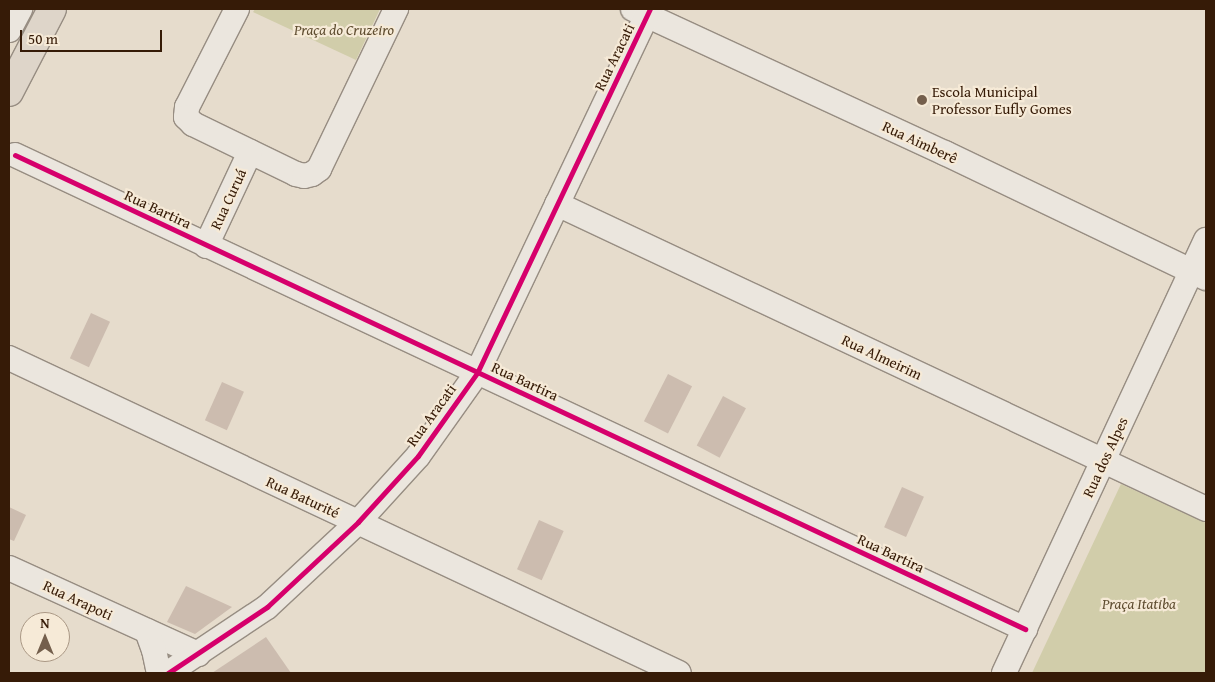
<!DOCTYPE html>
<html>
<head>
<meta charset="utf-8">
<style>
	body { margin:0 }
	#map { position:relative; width:1215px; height:682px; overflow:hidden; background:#e6dccc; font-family:"Gentium Book Plus",serif }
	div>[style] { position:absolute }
	.green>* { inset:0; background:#d1cdaa }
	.building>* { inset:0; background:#ccbcaf; transform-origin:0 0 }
	.roads { filter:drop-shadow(1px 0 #978d82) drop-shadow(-1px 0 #978d82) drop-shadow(0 1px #978d82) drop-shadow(0 -1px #978d82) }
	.minor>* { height:24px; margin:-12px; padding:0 12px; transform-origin:12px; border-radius:12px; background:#ebe6de }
	.major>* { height:28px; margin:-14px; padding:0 14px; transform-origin:14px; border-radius:14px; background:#ded5c9 }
	.cycleway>* { height:5px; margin:-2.5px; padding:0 2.5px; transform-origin:2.5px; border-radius:2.5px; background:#d6006c }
	.dots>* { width:14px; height:14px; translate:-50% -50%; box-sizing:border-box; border:2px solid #f6ead7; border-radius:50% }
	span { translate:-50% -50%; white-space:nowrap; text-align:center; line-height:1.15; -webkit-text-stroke:4.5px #f6ead7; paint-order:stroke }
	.park-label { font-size:15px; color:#5f4d30; font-style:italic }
	.street-label { font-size:15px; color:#361b07 }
	.poi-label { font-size:15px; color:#361b07 }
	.left { translate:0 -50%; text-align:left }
	.frame { position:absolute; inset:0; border:10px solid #361b07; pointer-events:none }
	.north { position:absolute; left:20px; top:612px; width:50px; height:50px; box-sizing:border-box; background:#f6ead7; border:1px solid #a99784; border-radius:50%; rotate:0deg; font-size:14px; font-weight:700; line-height:20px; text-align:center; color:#361b07 }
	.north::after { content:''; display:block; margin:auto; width:18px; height:22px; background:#745f4c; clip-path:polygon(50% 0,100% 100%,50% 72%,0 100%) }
	.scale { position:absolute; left:20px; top:30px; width:142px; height:22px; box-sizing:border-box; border:2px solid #361b07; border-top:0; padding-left:6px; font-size:15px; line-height:18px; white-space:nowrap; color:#361b07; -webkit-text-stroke:4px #f6ead7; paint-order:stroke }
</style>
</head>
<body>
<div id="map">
	<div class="green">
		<i style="clip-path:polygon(255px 9px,380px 9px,356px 60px,253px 12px)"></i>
		<i style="clip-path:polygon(1121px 484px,1206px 523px,1206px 673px,1032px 673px)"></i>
	</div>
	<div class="building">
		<i style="left:91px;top:313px;width:21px;height:50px;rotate:25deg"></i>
		<i style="left:668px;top:374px;width:27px;height:53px;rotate:27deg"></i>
		<i style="left:222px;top:382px;width:24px;height:42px;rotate:24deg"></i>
		<i style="left:723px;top:396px;width:26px;height:56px;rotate:28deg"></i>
		<i style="left:902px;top:487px;width:24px;height:44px;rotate:24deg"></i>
		<i style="clip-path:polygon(9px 507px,26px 515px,14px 541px,9px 539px)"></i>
		<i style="left:539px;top:520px;width:27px;height:54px;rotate:24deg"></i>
		<i style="clip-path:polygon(186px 586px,232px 607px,195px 634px,167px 622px)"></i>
		<i style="clip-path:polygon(266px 637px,291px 673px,212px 673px)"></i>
	</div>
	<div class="roads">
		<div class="minor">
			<i style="left:237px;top:9px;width:110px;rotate:117deg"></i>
			<i style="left:187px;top:107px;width:10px;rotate:96deg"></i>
			<i style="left:186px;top:117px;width:10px;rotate:45deg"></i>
			<i style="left:193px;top:124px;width:114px;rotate:25.9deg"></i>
			<i style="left:296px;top:174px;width:8px;rotate:14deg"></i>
			<i style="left:304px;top:176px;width:8px;rotate:-14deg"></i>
			<i style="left:312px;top:174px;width:9px;rotate:-36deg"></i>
			<i style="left:319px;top:169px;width:178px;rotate:-64.3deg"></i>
			<i style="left:633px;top:9px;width:344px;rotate:24.8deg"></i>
			<i style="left:945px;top:153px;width:289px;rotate:25.6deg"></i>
			<i style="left:9px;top:30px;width:24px;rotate:-62deg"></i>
			<i style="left:15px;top:155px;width:1116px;rotate:25.14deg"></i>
			<i style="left:557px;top:204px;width:717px;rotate:25.17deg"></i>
			<i style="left:206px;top:246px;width:104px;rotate:-64.9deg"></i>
			<i style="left:9px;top:358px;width:740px;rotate:25.18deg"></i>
			<i style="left:9px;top:568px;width:208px;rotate:24.5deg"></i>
			<i style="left:147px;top:631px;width:20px;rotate:70deg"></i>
			<i style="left:154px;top:650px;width:24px;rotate:78deg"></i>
			<i style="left:168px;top:673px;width:119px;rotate:-33.7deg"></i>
			<i style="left:267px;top:607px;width:125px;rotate:-43deg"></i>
			<i style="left:358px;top:522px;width:89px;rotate:-47.7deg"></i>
			<i style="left:418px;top:456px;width:102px;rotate:-54.6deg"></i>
			<i style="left:477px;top:373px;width:403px;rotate:-64.6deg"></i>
			<i style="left:1004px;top:673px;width:478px;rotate:-65deg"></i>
		</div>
		<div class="major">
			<i style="left:9px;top:92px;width:93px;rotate:-62.6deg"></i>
		</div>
	</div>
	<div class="cycleway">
		<i style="left:15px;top:155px;width:1116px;rotate:25.14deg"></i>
		<i style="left:168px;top:673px;width:119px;rotate:-33.7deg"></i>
		<i style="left:267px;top:607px;width:125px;rotate:-43deg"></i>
		<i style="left:358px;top:522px;width:89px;rotate:-47.7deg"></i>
		<i style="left:418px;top:456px;width:102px;rotate:-54.6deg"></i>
		<i style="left:477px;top:373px;width:403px;rotate:-64.6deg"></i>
	</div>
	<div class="dots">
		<i style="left:922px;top:100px;background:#745f4c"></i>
	</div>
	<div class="park-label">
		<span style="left:344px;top:30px">Praça do Cruzeiro</span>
		<span style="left:1139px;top:604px">Praça Itatiba</span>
	</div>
	<div class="street-label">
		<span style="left:614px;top:57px;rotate:-64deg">Rua Aracati</span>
		<span style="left:920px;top:142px;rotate:25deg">Rua Aimberê</span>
		<span style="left:228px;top:199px;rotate:-65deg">Rua Curuá</span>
		<span style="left:158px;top:209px;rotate:25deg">Rua Bartira</span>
		<span style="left:882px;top:357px;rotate:25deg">Rua Almeirim</span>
		<span style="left:525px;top:381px;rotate:25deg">Rua Bartira</span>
		<span style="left:431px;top:415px;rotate:-54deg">Rua Aracati</span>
		<span style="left:1105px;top:457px;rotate:-65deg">Rua dos Alpes</span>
		<span style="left:303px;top:497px;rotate:25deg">Rua Baturité</span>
		<span style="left:891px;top:553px;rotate:25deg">Rua Bartira</span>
		<span style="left:78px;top:600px;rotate:25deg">Rua Arapoti</span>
	</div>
	<div class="poi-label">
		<span class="left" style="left:932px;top:100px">Escola Municipal<br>Professor Eufly Gomes</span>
	</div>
	<div class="frame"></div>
	<div class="north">N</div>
	<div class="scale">50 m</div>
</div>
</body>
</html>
